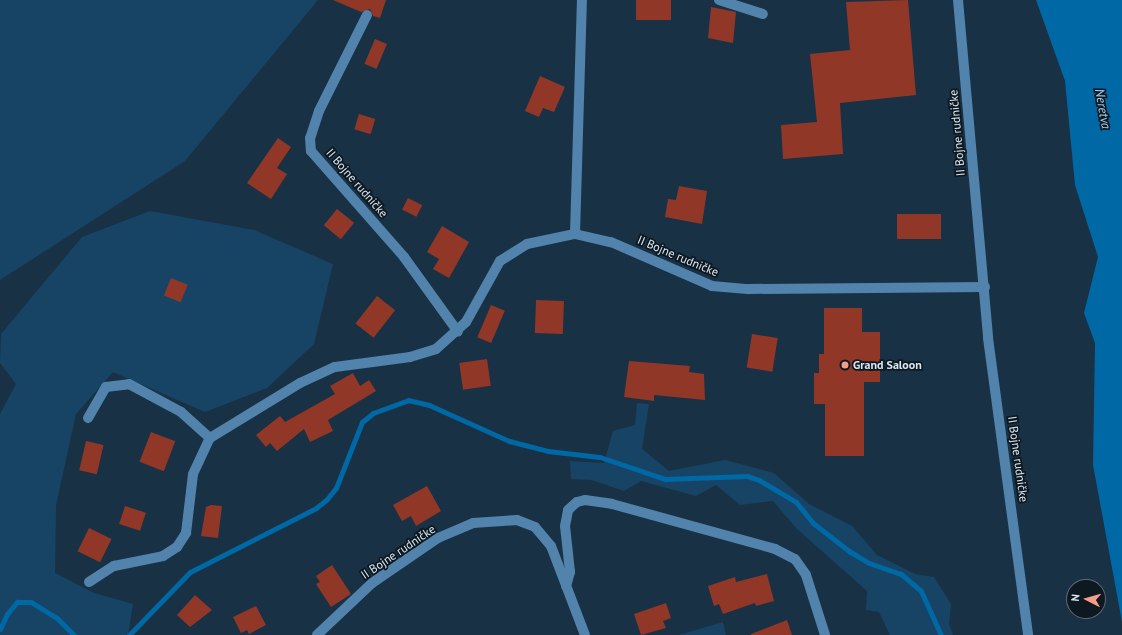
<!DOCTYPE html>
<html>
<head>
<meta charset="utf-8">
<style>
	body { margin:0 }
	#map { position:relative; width:1122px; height:635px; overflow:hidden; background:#193144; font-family:"PT Sans",sans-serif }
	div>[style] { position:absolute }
	.green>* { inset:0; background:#174465 }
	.water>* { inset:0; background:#0068a4 }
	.stream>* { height:5px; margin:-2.5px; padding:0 2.5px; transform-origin:2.5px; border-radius:2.5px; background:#0068a4 }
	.building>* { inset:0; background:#913727; transform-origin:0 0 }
	.minor>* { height:10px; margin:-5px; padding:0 5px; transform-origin:5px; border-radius:5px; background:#5183ac }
	.dots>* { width:11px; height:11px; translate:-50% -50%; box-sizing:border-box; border:2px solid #0d1820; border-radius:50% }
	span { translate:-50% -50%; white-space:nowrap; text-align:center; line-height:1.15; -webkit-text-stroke:3.5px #0d1820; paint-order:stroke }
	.street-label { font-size:12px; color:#d9e8f4 }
	.poi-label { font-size:12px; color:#d9e8f4; font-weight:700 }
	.left { translate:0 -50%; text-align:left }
	.water-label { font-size:13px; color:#aad1f2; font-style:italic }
	.north { position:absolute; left:1066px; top:579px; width:40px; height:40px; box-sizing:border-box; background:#0d1820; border:1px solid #5f6b75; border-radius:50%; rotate:276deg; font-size:11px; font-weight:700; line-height:16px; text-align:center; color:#d9e8f4 }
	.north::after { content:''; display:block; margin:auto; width:14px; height:18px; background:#f49d8b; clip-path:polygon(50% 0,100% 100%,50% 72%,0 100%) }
</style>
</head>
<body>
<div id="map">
	<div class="green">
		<i style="clip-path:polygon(0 0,318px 0,185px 161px,0 280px)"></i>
		<i style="clip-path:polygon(150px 211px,254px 230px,333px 264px,314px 344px,267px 388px,205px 412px,113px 372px,76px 414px,56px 505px,55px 573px,94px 593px,133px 604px,128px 635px,0 635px,0 414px,16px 384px,0 363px,1px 334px,82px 237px)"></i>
		<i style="clip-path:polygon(637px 403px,649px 404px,642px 449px,669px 471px,725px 460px,774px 473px,809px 504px,852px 526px,877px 555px,915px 574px,934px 577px,951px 604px,949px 624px,953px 635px,890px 635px,879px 612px,866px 610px,867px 591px,796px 528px,773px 501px,740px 505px,716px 485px,696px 496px,641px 481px,624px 491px,592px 480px,571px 479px,570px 461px,604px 463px,613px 431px,635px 425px)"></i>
		<i style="clip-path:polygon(723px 622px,726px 635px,679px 635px)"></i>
	</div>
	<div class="water">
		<i style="clip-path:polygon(1036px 0,1122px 0,1122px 622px,1093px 465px,1095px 343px,1084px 313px,1098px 257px,1075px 185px,1065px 81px)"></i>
	</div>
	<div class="stream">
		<i style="left:0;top:629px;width:17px;rotate:-65deg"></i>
		<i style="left:7px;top:614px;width:16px;rotate:-50deg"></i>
		<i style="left:17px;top:602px;width:14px"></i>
		<i style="left:31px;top:602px;width:31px;rotate:32deg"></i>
		<i style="left:57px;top:618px;width:24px;rotate:45deg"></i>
		<i style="left:129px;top:635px;width:88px;rotate:-45.9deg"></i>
		<i style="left:190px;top:572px;width:141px;rotate:-26.9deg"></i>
		<i style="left:316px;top:508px;width:14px;rotate:-39deg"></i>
		<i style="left:327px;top:499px;width:14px;rotate:-51deg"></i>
		<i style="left:336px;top:488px;width:71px;rotate:-68.5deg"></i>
		<i style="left:362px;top:422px;width:14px;rotate:-39deg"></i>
		<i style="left:373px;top:413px;width:37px;rotate:-20deg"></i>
		<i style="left:408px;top:400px;width:22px;rotate:13deg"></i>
		<i style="left:429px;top:405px;width:88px;rotate:24.2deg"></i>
		<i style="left:509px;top:441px;width:40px;rotate:14.4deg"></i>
		<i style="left:548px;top:451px;width:52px;rotate:6.6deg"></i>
		<i style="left:600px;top:457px;width:69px;rotate:18.7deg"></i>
		<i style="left:665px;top:479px;width:82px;rotate:-2.1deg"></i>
		<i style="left:747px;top:476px;width:13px;rotate:18deg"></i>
		<i style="left:759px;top:480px;width:43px;rotate:30.7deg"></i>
		<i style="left:796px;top:502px;width:27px;rotate:51deg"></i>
		<i style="left:813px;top:523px;width:46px;rotate:37.9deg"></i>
		<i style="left:849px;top:551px;width:23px;rotate:31deg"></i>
		<i style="left:869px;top:563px;width:34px;rotate:19deg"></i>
		<i style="left:901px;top:574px;width:26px;rotate:40deg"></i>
		<i style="left:921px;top:591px;width:48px;rotate:65.6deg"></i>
	</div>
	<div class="building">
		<i style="clip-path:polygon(333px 0,386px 0,380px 18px,373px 16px,370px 9px,361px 12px)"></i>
		<i style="left:636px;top:0;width:35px;height:20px"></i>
		<i style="clip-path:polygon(908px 0,916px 95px,840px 103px,843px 154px,783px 159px,781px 125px,817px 122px,810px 54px,850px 50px,846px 2px)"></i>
		<i style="clip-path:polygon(711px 7px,736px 12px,733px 43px,708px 38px)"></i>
		<i style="left:375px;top:39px;width:13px;height:27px;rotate:23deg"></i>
		<i style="clip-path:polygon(540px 76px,565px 87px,554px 112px,543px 108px,539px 117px,525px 111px)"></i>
		<i style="left:359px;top:114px;width:17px;height:16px;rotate:17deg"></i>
		<i style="clip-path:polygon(278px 138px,291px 147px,277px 168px,287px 174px,271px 199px,247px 183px)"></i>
		<i style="clip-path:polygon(679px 186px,707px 191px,702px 224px,665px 217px,668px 199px,676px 200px)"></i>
		<i style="left:408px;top:198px;width:16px;height:13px;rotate:27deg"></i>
		<i style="left:337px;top:209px;width:22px;height:21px;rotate:39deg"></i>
		<i style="left:897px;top:214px;width:44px;height:25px"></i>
		<i style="clip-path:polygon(442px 226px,469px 242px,449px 278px,433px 269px,439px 259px,427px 252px)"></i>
		<i style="left:171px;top:278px;width:18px;height:19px;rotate:22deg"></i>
		<i style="left:377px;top:296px;width:23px;height:35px;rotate:38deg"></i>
		<i style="left:536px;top:300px;width:28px;height:33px;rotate:2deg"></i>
		<i style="left:491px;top:305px;width:15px;height:35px;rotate:23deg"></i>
		<i style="clip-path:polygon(824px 308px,862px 308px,862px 332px,880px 332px,880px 382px,864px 382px,864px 456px,825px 456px,825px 404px,814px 404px,814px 373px,819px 373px,819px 354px,824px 354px)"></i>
		<i style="left:752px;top:334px;width:26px;height:34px;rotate:9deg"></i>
		<i style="left:487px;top:359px;width:27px;height:28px;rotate:82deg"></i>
		<i style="clip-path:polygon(629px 361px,690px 366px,689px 372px,704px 374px,705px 400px,654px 395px,654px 401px,624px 397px)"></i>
		<i style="clip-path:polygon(353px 373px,360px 386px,369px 380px,376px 391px,328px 420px,333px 431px,310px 442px,304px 429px,277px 451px,270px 443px,266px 447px,256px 435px,280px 416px,285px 422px,335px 394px,330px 386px)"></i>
		<i style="left:151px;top:432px;width:26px;height:32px;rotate:21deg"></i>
		<i style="left:86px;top:441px;width:18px;height:30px;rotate:13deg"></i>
		<i style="clip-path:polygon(427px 486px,441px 511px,416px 526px,411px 516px,402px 521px,393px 505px)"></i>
		<i style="clip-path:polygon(211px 505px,222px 506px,218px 538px,201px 536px,206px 507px)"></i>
		<i style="left:125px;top:506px;width:22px;height:19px;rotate:18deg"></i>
		<i style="left:89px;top:528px;width:25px;height:26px;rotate:26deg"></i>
		<i style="clip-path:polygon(332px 565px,351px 594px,331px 607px,316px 584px,320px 582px,316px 576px)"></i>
		<i style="clip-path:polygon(767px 574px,774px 601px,756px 606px,755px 603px,723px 614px,719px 604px,714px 606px,708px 586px,735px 577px,736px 582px)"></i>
		<i style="clip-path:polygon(195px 595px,212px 610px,190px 627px,177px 615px)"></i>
		<i style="clip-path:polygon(666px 603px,671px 618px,663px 621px,666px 628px,641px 635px,634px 614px)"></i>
		<i style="clip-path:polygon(256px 606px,266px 625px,249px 634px,247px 630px,241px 633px,233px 617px)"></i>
		<i style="clip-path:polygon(787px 620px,792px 635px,751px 635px,751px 634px)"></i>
	</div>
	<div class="minor">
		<i style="left:719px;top:0;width:46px;rotate:17.7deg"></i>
		<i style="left:958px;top:0;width:339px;rotate:84.9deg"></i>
		<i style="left:988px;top:338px;width:300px;rotate:82.3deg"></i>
		<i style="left:367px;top:15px;width:107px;rotate:116.6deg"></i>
		<i style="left:319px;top:111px;width:28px;rotate:108deg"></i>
		<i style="left:310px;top:138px;width:13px;rotate:86deg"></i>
		<i style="left:311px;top:151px;width:141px;rotate:48.7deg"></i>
		<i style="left:404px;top:257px;width:92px;rotate:54.2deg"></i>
		<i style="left:575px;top:234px;width:234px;rotate:-88.3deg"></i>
		<i style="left:88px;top:418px;width:36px;rotate:-60deg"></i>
		<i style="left:106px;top:387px;width:23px;rotate:-7deg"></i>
		<i style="left:129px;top:384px;width:59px;rotate:28.3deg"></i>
		<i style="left:181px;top:412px;width:39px;rotate:42deg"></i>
		<i style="left:89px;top:582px;width:30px;rotate:-33deg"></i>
		<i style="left:114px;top:566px;width:50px;rotate:-11.5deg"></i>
		<i style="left:163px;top:556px;width:17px;rotate:-33deg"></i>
		<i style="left:177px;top:547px;width:17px;rotate:-57deg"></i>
		<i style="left:186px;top:533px;width:59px;rotate:-83.2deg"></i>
		<i style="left:193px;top:474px;width:40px;rotate:-65deg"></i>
		<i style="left:210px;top:438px;width:105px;rotate:-31.4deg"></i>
		<i style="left:300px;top:383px;width:38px;rotate:-25deg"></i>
		<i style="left:335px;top:367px;width:76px;rotate:-7.6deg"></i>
		<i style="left:410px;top:357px;width:27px;rotate:-17deg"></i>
		<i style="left:436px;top:349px;width:40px;rotate:-42deg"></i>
		<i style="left:466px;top:322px;width:70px;rotate:-60.9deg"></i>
		<i style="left:500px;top:261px;width:32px;rotate:-32deg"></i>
		<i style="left:527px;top:244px;width:49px;rotate:-11.8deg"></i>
		<i style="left:575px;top:234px;width:37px;rotate:13deg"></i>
		<i style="left:611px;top:242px;width:110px;rotate:23.5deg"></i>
		<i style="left:712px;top:286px;width:36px;rotate:5deg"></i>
		<i style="left:748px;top:289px;width:237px;rotate:-0.5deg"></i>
		<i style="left:566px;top:586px;width:15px;rotate:-74deg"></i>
		<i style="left:570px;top:572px;width:46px;rotate:-96.2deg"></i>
		<i style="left:565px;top:526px;width:16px;rotate:-79deg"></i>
		<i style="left:568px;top:510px;width:12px;rotate:-42deg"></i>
		<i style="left:577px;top:502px;width:8px;rotate:-14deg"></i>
		<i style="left:585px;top:500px;width:27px;rotate:8deg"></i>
		<i style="left:612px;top:504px;width:169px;rotate:15.4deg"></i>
		<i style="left:775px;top:549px;width:22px;rotate:27deg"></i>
		<i style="left:795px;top:559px;width:19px;rotate:55deg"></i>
		<i style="left:806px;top:575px;width:63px;rotate:72.4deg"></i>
		<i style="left:317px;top:635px;width:76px;rotate:-43.4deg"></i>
		<i style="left:372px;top:583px;width:80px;rotate:-34.3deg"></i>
		<i style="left:438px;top:538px;width:38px;rotate:-23deg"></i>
		<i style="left:473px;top:523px;width:44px;rotate:-3.9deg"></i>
		<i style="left:517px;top:520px;width:19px;rotate:21deg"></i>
		<i style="left:535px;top:527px;width:25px;rotate:50deg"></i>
		<i style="left:551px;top:546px;width:95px;rotate:69.1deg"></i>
	</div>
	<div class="dots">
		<i style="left:845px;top:365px;background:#f49d8b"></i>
	</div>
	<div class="street-label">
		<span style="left:957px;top:133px;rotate:-95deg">II Bojne rudničke</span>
		<span style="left:357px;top:183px;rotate:49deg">II Bojne rudničke</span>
		<span style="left:678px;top:256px;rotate:23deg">II Bojne rudničke</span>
		<span style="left:1018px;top:459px;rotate:82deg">II Bojne rudničke</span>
		<span style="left:398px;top:552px;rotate:-34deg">II Bojne rudničke</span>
	</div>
	<div class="poi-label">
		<span class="left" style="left:853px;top:365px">Grand Saloon</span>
	</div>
	<div class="water-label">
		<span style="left:1102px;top:109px;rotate:80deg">Neretva</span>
	</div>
	<div class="north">N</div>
</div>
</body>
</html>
